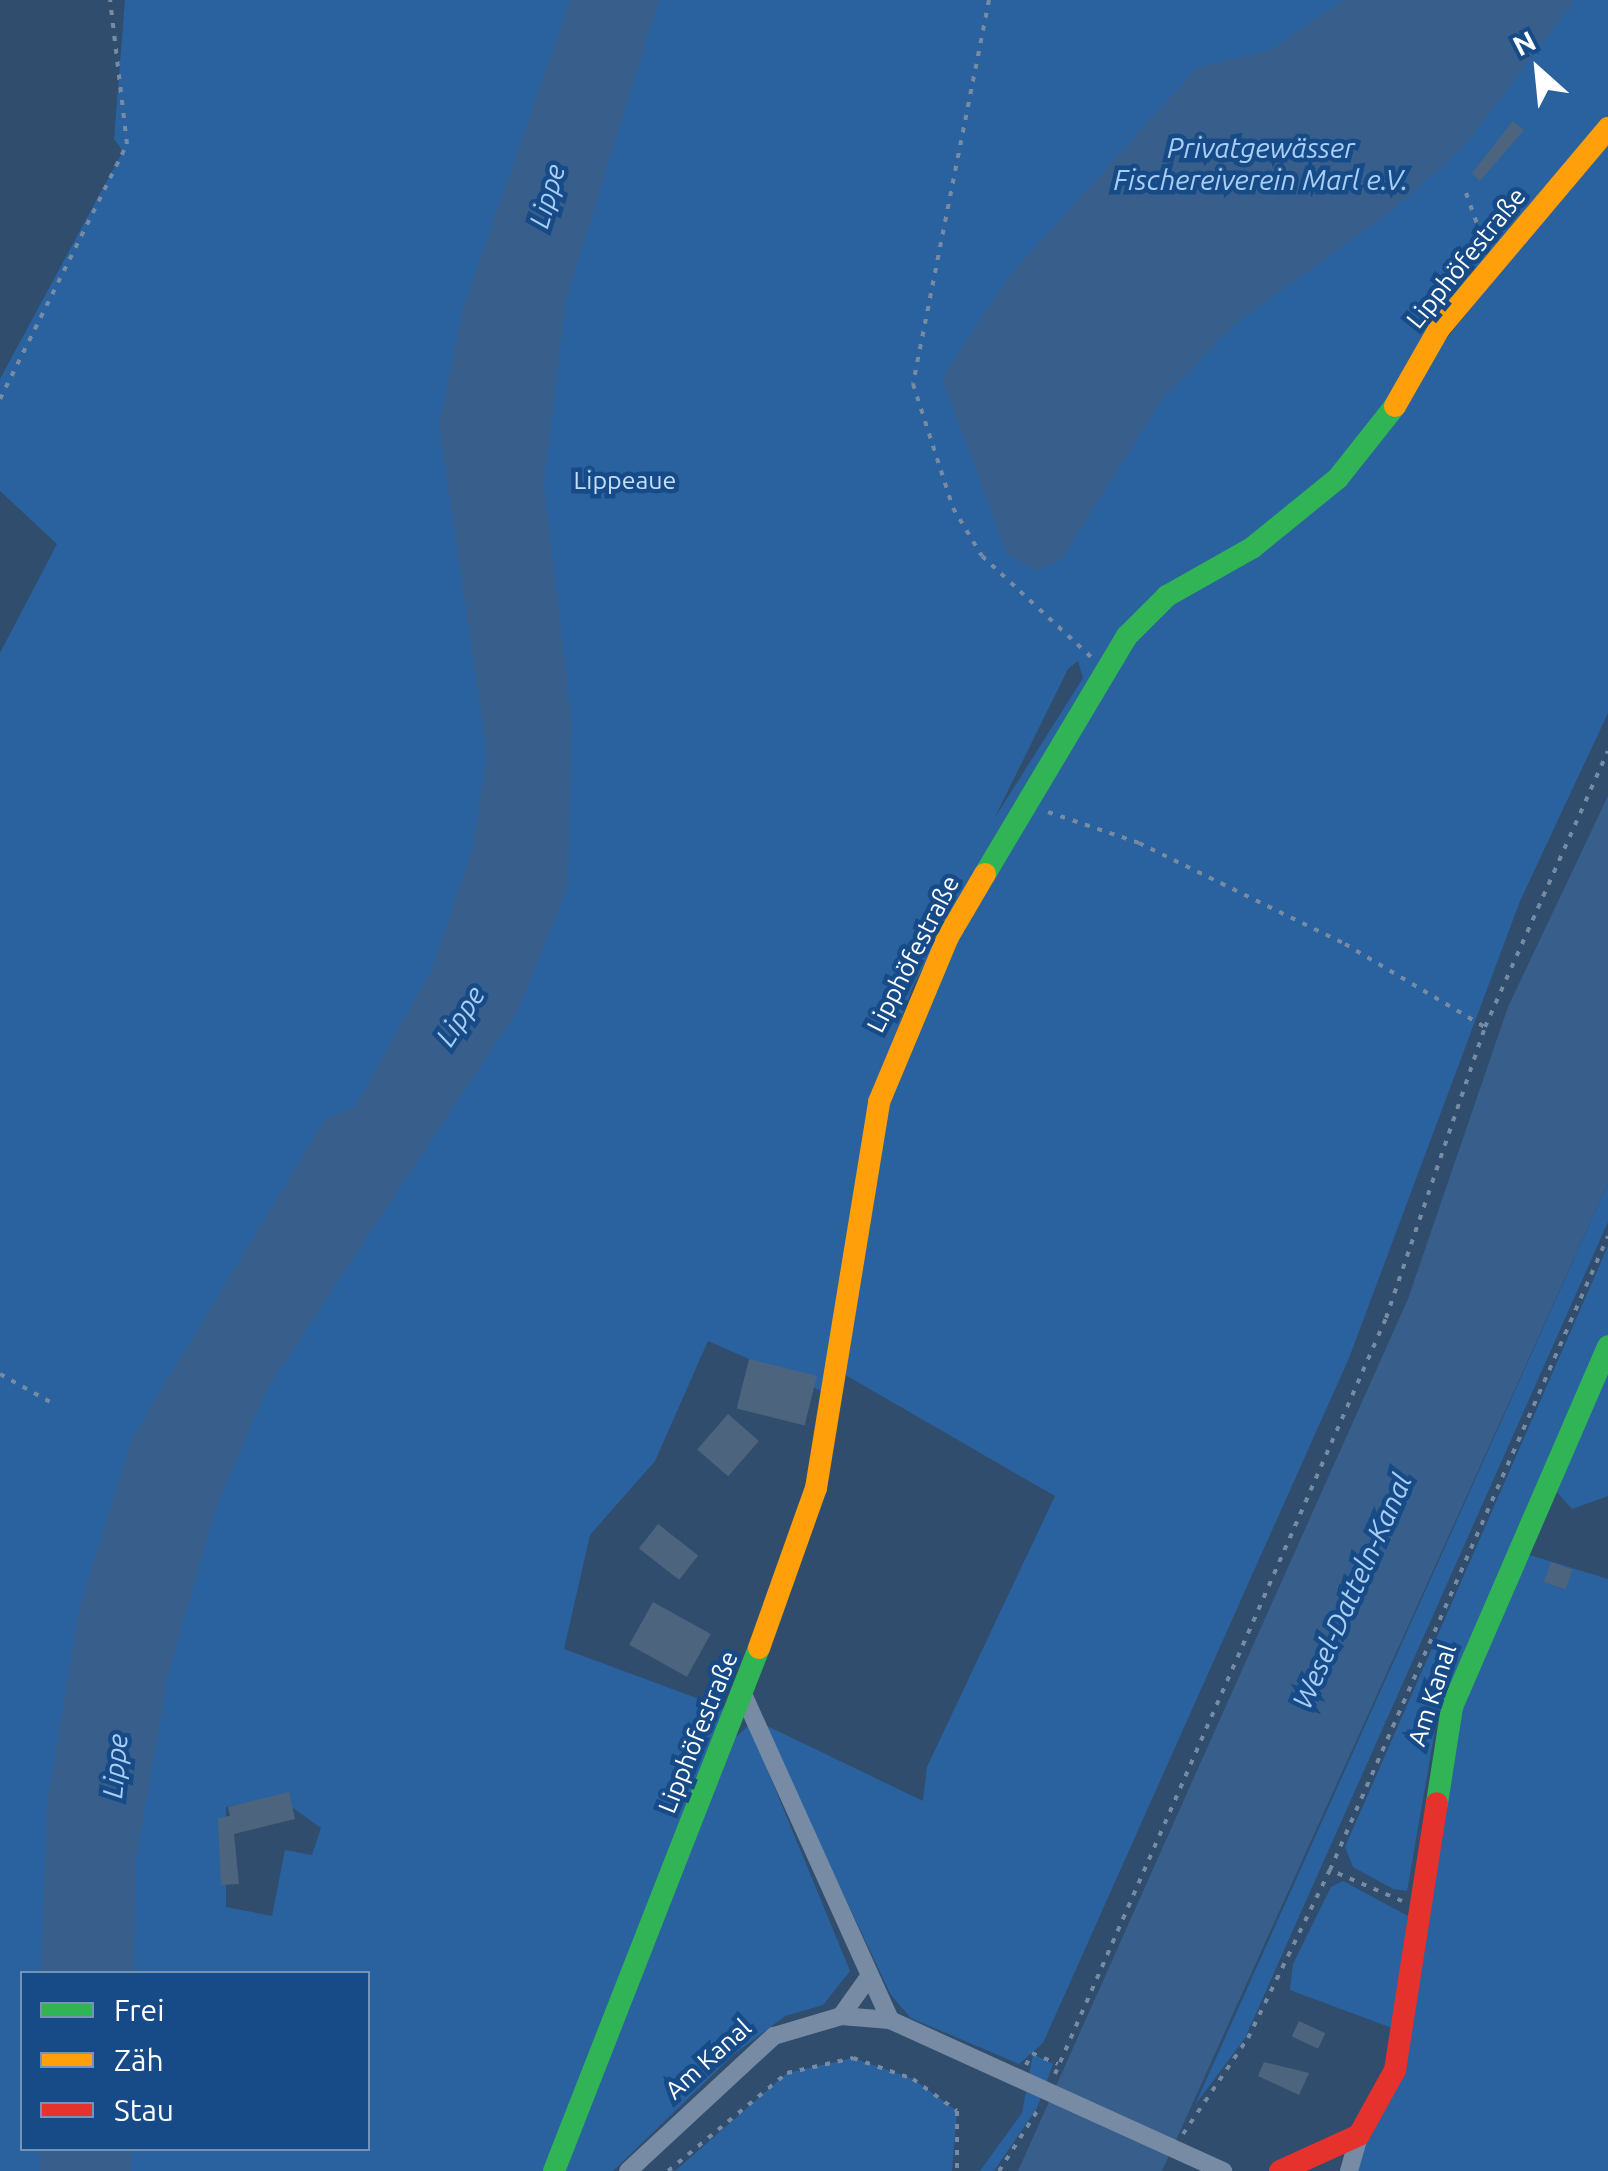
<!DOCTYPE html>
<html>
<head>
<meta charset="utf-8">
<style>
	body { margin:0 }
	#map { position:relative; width:1608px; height:2171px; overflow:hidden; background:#304d6e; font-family:Ubuntu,sans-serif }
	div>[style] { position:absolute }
	.green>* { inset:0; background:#2a629f }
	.water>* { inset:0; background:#385f8b; transform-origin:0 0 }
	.building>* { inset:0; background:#4d647e; transform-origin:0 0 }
	.path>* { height:4px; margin-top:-2px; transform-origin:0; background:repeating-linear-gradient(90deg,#778ca4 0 5px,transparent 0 13px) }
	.street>* { height:18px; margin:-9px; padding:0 9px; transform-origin:9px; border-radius:9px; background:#778ca4 }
	.fast>* { height:22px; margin:-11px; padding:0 11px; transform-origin:11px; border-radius:11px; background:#30b455 }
	.slow>* { height:22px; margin:-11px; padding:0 11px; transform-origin:11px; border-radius:11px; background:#ff9f0a }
	.jam>* { height:22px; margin:-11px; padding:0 11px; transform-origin:11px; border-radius:11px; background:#e5322d }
	span { translate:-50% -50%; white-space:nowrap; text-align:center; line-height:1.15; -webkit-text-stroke:9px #164b88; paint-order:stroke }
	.street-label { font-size:25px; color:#fff }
	.park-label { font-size:25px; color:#c3defa }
	.water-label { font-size:28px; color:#a9cef6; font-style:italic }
	.legend { position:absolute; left:20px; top:1971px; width:350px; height:180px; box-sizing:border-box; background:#164b88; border:2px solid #7393b8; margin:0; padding:12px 18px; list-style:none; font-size:30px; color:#fff }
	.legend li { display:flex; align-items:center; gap:20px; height:50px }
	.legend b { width:50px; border:2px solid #7393b8 }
	.north { position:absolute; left:1488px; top:20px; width:100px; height:100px; -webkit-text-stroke:8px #164b88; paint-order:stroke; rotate:333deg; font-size:28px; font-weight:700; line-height:40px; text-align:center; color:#fff }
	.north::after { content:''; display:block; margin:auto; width:35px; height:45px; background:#fff; clip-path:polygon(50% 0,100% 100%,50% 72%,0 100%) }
</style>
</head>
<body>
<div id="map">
	<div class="green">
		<i style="clip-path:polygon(evenodd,125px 0,1608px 0,1608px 115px,1360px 444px,1281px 520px,1155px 595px,1120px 629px,969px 886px,913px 986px,869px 1109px,824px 1392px,708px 1341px,655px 1461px,590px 1535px,564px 1649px,729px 1710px,545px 2171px,0 2171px,0 653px,57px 544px,0 491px,0 379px,123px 151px,114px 139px,125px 0,1078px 661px,1083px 678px,994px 819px,1068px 669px,1078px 661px,125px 0,278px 1797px,321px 1828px,312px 1855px,285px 1850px,272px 1916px,226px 1907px,226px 1807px,278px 1797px,125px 0,22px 1974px,368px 1974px,368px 2148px,22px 2148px,22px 1974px)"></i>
		<i style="clip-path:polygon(1608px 138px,1608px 713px,1520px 901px,1349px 1358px,1043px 2043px,1019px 2064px,911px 2018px,891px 1995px,763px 1724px,923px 1801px,927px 1767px,1055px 1496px,842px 1373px,885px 1100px,914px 1015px,1150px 616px,1299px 522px)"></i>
		<i style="clip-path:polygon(1608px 1183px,1608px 1222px,1245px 2038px,1195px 2105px)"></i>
		<i style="clip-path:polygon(1608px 1246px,1608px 1335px,1437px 1718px,1407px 1891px,1393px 1889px,1353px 1867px,1345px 1847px)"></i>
		<i style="clip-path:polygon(1608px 1368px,1608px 1496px,1572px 1509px,1555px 1490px)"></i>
		<i style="clip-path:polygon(1520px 1552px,1608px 1579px,1608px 2171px,1356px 2171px,1362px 2136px,1381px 2111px,1444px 1747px)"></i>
		<i style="clip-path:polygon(749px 1725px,850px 1971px,823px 2005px,785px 2016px,733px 2055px,613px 2171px,560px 2171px,732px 1741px)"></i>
		<i style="clip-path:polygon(1343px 1881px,1408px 1916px,1392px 2028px,1290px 1990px,1293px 1964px,1331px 1887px)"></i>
		<i style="clip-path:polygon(1033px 2054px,1053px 2064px,1037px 2108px,994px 2171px,980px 2171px,1022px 2113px)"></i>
		<i style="clip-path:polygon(853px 2058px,913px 2079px,957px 2111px,952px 2171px,675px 2171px,787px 2073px)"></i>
	</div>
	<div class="water">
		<i style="clip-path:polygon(570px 0,659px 0,566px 300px,544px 483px,572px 725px,568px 887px,518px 1010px,267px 1389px,216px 1508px,169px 1672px,136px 1859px,134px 1973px,41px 1973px,47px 1804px,79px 1610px,132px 1438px,324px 1121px,355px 1106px,431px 971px,473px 848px,487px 753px,439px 425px,463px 309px)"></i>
		<i style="clip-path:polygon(1343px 0,1575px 0,1467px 143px,1394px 209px,1235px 324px,1165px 395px,1062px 559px,1037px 571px,1007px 554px,942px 378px,1008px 277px,1197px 68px,1272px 49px)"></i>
		<i style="clip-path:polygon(1608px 796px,1608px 1183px,1162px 2171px,1018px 2171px,1408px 1299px,1508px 1007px)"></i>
		<i style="left:40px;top:2149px;width:91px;height:22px"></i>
	</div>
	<div class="building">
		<i style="clip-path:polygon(1513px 121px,1524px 130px,1480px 181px,1472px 173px)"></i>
		<i style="left:749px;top:1359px;width:70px;height:51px;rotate:14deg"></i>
		<i style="left:728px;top:1414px;width:41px;height:47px;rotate:41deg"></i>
		<i style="left:658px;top:1524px;width:51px;height:31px;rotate:38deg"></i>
		<i style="left:1551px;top:1562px;width:23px;height:21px;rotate:20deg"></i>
		<i style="left:653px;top:1602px;width:66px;height:49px;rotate:29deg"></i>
		<i style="clip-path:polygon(289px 1792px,295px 1819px,234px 1834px,239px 1884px,221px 1885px,218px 1818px,230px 1816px,228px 1807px)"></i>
		<i style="left:1299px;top:2021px;width:29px;height:17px;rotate:25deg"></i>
		<i style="clip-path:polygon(1264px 2062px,1309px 2073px,1299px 2095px,1258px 2076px)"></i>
	</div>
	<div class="path">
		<i style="left:989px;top:0;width:391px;rotate:101.2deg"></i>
		<i style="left:913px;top:384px;width:130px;rotate:72.1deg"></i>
		<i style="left:953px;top:508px;width:56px;rotate:58.9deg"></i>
		<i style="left:982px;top:556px;width:149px;rotate:42.8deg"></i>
		<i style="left:1466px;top:193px;width:56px;rotate:70.3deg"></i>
		<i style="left:0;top:399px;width:285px;rotate:-63.5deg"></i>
		<i style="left:127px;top:144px;width:145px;rotate:-96.7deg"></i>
		<i style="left:1048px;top:812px;width:96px;rotate:18.8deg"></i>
		<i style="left:1139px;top:843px;width:229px;rotate:26.1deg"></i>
		<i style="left:1345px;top:944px;width:163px;rotate:30.7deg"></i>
		<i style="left:0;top:1374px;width:57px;rotate:29.2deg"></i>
		<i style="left:1402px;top:1901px;width:78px;rotate:-156.7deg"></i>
		<i style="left:1330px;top:1870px;width:692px;rotate:-66.32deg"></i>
		<i style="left:1026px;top:2065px;width:13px;rotate:-63deg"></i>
		<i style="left:1032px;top:2053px;width:28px;rotate:23deg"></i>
		<i style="left:1055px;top:2074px;width:825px;rotate:-66.35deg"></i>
		<i style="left:1386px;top:1318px;width:307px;rotate:-71.2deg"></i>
		<i style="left:1485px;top:1027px;width:302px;rotate:-66deg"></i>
		<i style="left:1183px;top:2134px;width:116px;rotate:-55.9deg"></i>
		<i style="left:1248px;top:2038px;width:187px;rotate:-64deg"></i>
		<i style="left:668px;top:2171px;width:154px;rotate:-39.5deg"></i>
		<i style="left:787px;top:2073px;width:68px;rotate:-12.8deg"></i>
		<i style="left:853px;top:2058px;width:64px;rotate:19.3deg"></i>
		<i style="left:913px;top:2079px;width:54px;rotate:36deg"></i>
		<i style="left:957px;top:2111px;width:60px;rotate:90deg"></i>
		<i style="left:999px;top:2171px;width:78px;rotate:-57.5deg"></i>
	</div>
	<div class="street">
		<i style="left:743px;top:1694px;width:358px;rotate:65.7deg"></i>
		<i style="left:841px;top:2016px;width:43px;rotate:-54.5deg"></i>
		<i style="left:628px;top:2171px;width:199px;rotate:-42.8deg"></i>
		<i style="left:774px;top:2036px;width:70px;rotate:-16.6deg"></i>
		<i style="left:841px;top:2016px;width:49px;rotate:4.7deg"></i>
		<i style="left:890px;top:2020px;width:366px;rotate:24.4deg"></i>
		<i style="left:1349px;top:2171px;width:37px;rotate:-74deg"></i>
	</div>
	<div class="fast">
		<i style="left:985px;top:874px;width:277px;rotate:-59.2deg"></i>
		<i style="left:1127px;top:636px;width:57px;rotate:-45deg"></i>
		<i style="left:1167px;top:596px;width:98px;rotate:-29.5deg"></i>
		<i style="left:1252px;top:548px;width:111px;rotate:-39.1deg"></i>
		<i style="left:1338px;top:478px;width:92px;rotate:-51.6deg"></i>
		<i style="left:1437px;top:1803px;width:97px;rotate:-81.1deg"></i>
		<i style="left:1452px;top:1707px;width:393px;rotate:-66.6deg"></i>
		<i style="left:554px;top:2171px;width:562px;rotate:-68.6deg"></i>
	</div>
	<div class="slow">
		<i style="left:1395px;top:406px;width:89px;rotate:-60.3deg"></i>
		<i style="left:1439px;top:329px;width:263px;rotate:-49.9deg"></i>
		<i style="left:759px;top:1648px;width:170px;rotate:-70.4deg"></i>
		<i style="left:816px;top:1488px;width:391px;rotate:-80.7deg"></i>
		<i style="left:879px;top:1102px;width:179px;rotate:-67.3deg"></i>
		<i style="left:948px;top:937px;width:73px;rotate:-59.6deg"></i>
	</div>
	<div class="jam">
		<i style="left:1280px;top:2171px;width:87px;rotate:-24.5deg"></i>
		<i style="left:1359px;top:2135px;width:74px;rotate:-61deg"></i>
		<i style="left:1395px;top:2070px;width:270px;rotate:-81.1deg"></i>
	</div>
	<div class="street-label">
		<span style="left:1466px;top:258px;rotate:-51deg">Lipphöfestraße</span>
		<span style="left:913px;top:954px;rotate:-63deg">Lipphöfestraße</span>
		<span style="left:1432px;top:1695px;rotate:-72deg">Am Kanal</span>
		<span style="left:698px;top:1732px;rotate:-68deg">Lipphöfestraße</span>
		<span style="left:708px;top:2059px;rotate:-42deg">Am Kanal</span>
	</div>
	<div class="park-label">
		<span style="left:625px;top:480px">Lippeaue</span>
	</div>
	<div class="water-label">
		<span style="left:1261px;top:164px">Privatgewässer<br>Fischereiverein Marl e.V.</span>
		<span style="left:547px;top:196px;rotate:-74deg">Lippe</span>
		<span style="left:460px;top:1016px;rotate:-57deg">Lippe</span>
		<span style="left:1352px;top:1591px;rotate:-66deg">Wesel-Datteln-Kanal</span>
		<span style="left:115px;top:1766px;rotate:-85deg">Lippe</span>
	</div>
	<ul class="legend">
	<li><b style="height:12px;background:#30b455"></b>Frei</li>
	<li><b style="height:12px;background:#ff9f0a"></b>Zäh</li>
	<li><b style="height:12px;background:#e5322d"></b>Stau</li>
	</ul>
	<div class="north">N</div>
</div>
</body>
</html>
